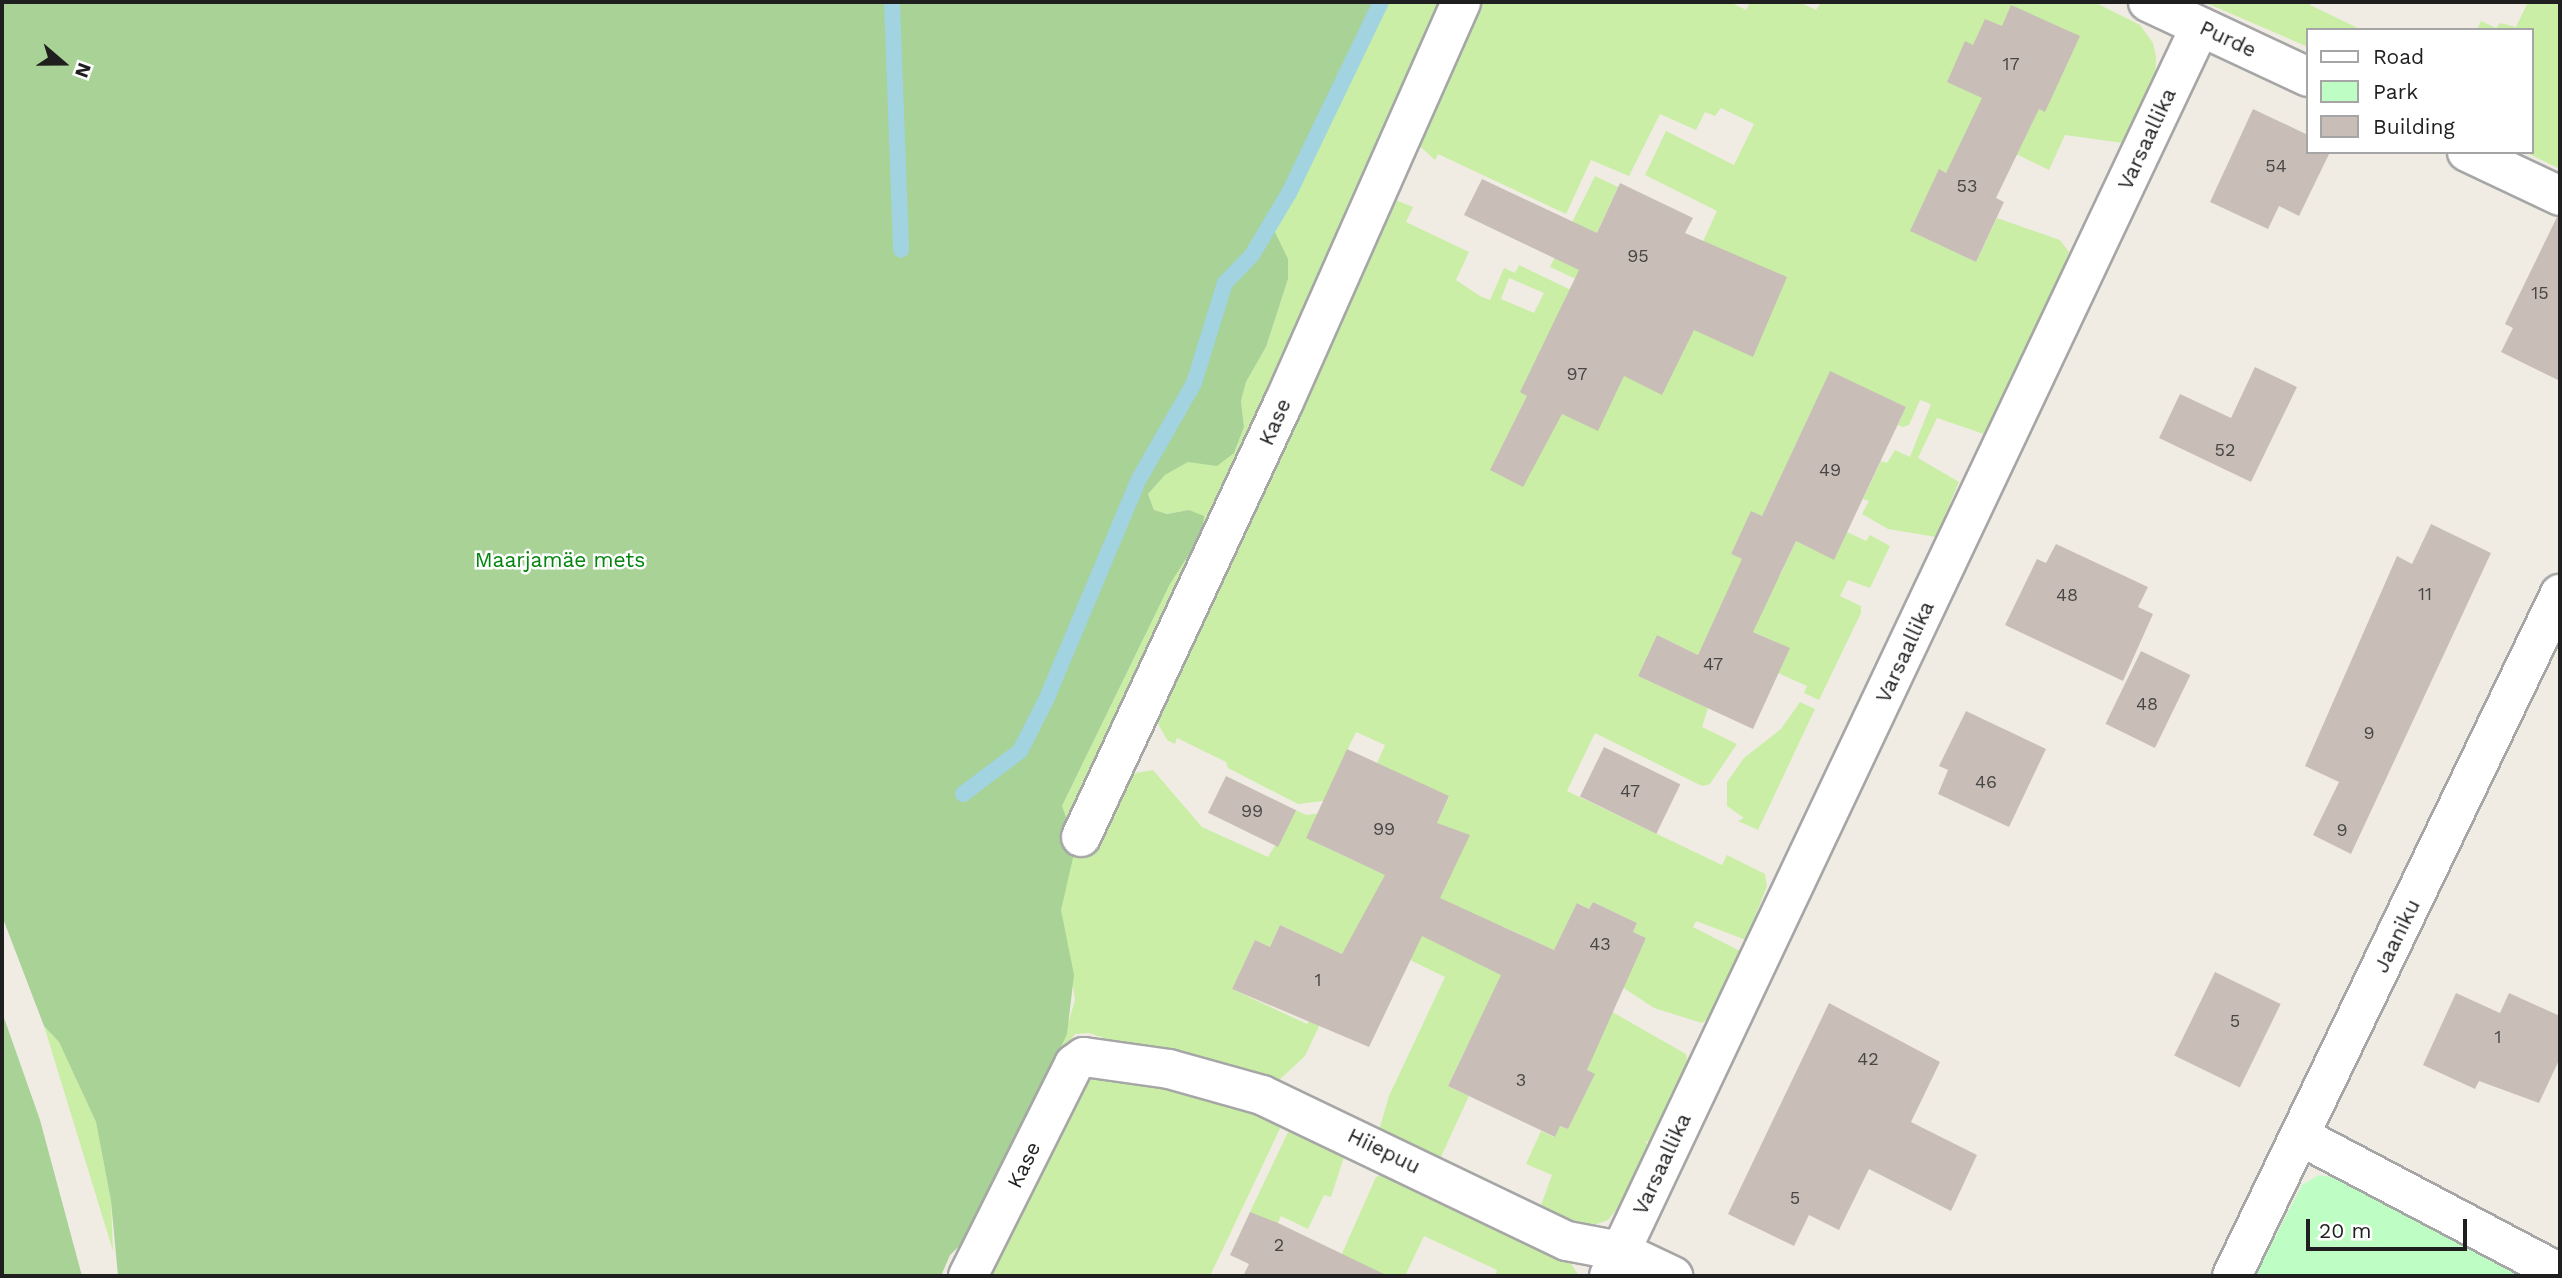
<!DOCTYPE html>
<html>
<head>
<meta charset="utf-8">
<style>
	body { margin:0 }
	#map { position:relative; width:2562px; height:1278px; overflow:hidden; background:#f0ece4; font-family:"Work Sans",sans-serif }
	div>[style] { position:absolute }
	.grass>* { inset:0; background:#caeea6 }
	.forest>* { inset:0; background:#a8d296 }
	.park>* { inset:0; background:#befdc3 }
	.stream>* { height:16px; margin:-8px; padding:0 8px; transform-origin:8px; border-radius:8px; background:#a1d3e1 }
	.building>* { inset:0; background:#c8beb7; transform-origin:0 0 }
	.roads { filter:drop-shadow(2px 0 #a6a6a6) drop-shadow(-2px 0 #a6a6a6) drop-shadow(0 2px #a6a6a6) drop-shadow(0 -2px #a6a6a6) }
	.street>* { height:38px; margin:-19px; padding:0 19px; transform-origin:19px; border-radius:19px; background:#fff }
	span { translate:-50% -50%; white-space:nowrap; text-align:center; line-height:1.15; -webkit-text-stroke:5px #fff; paint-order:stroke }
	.number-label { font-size:18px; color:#494745 }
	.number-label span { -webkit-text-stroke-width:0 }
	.street-label { font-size:21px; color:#1f1f1f }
	.park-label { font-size:21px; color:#04850e }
	.frame { position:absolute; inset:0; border:4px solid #1f1f1f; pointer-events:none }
	.legend { position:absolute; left:2306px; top:28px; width:228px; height:126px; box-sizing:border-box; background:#fff; border:2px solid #a5a5a5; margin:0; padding:9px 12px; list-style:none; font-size:21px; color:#1f1f1f }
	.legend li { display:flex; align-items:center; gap:14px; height:35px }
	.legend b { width:35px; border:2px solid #a5a5a5 }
	.north { position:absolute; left:28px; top:28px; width:70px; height:70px; -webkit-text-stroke:5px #fff; paint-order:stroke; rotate:110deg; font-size:19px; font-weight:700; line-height:28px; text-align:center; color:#1f1f1f }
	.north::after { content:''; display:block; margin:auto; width:24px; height:32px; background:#1f1f1f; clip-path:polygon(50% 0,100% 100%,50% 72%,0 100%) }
	.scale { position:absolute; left:2306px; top:1219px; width:161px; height:32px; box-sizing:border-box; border:4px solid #1f1f1f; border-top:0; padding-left:9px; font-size:21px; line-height:24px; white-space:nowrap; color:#1f1f1f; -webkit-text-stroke:5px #fff; paint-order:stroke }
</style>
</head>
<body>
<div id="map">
	<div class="grass">
		<i style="clip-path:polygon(1381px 2px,1448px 2px,1070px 833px,1062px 806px,1170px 584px,1202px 534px,1189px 510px,1167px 514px,1154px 510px,1148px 494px,1165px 475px,1188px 462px,1234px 453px,1244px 427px,1241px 401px,1246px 382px,1266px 347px,1288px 279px,1287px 259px,1269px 222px,1349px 51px)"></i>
		<i style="clip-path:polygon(evenodd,1474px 2px,1730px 2px,1746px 10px,1750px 2px,1799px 2px,1816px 10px,1821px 2px,2094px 2px,2140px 25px,2153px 43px,2156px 57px,2155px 77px,2123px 143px,2065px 135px,2049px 170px,2018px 155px,1946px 173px,1940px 170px,1911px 231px,1976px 262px,1997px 218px,2060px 240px,2069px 252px,2042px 322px,1984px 434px,1937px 418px,1918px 458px,1959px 482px,1936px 537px,1888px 529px,1862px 514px,1869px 501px,1863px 499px,1881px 461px,1887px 463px,1895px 450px,1910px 457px,1931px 404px,1920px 400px,1909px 425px,1903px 427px,1898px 425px,1906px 407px,1830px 372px,1762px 516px,1751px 512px,1731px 554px,1780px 576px,1796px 541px,1834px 559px,1847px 532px,1866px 541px,1870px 535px,1890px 546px,1870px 588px,1848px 580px,1840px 596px,1861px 606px,1861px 613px,1819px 700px,1804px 693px,1807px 686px,1778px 673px,1789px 648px,1717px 615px,1698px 655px,1657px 635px,1638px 676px,1708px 708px,1702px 727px,1737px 744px,1710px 784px,1702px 786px,1595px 733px,1567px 791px,1722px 865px,1727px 855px,1765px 874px,1767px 886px,1746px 940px,1696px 921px,1693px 927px,1740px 951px,1712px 1015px,1702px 1023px,1654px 1008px,1622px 987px,1646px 938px,1633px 932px,1637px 923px,1593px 902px,1589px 909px,1578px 903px,1554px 950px,1502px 926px,1607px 1009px,1686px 1054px,1688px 1066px,1651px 1143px,1645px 1141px,1649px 1147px,1622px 1203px,1608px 1220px,1594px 1225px,1577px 1226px,1540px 1208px,1552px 1175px,1526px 1164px,1541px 1131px,1554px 1137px,1560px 1126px,1568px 1129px,1594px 1075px,1587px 1070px,1591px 1061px,1515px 1024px,1467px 1046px,1448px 1086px,1469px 1096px,1438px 1163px,1379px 1130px,1389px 1096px,1445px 977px,1410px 960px,1342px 954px,1280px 925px,1270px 947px,1255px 940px,1232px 989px,1307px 1024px,1310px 1019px,1320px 1024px,1305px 1056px,1276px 1083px,1132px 1048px,1089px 1033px,1075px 1034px,1059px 1055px,1075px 1000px,1061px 910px,1065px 888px,1076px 845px,1130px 774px,1153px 770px,1202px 827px,1268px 857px,1296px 810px,1306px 815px,1342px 810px,1325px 847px,1408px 885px,1449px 797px,1377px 763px,1385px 745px,1356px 732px,1338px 769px,1331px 800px,1298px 804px,1228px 768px,1226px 762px,1177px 738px,1175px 744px,1167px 740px,1156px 720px,1386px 196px,1413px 207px,1406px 222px,1469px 252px,1456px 280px,1480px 296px,1490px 300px,1504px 268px,1515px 273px,1519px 265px,1661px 333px,1717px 211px,1645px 175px,1666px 131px,1734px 165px,1754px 124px,1721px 108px,1715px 116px,1705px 112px,1696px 130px,1660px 114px,1629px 176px,1591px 160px,1566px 214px,1438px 154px,1435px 160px,1414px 141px,1474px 2px,1509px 278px,1544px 293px,1534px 313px,1501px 299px,1509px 278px)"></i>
		<i style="clip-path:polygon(2204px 2px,2311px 2px,2310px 5px,2362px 30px,2308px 30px,2308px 47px)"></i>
		<i style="clip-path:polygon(2528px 2px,2560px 2px,2560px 169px,2525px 152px,2532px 152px,2532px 30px,2477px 30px,2481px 21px,2496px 28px,2500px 23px,2516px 27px)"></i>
		<i style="clip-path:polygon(1595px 176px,1618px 187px,1589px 250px,1602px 291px,1550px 267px)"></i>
		<i style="clip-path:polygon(1800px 702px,1815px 709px,1758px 830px,1738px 821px,1744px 818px,1727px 806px,1727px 782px,1744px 758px,1781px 729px)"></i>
		<i style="clip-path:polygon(44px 1026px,59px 1042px,96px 1122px,111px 1201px,113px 1251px)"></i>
		<i style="clip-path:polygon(1087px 1076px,1122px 1076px,1285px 1118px,1210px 1276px,988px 1276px)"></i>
		<i style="clip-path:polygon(1291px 1126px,1341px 1150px,1344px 1157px,1331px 1197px,1324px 1195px,1308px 1229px,1281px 1216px,1277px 1225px,1250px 1212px)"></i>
		<i style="clip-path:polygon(1390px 1171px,1566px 1256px,1579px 1276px,1495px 1276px,1497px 1270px,1424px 1236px,1405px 1276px,1332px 1276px,1376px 1177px)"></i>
	</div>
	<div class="forest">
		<i style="clip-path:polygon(2px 2px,1381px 2px,1349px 51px,1270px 222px,1288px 259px,1288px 279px,1266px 347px,1246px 382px,1241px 401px,1244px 427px,1234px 453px,1217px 466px,1188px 462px,1165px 475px,1148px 494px,1154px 510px,1167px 514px,1189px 510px,1204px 516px,1202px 534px,1170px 584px,1062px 806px,1076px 845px,1061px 910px,1074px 975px,1067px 1034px,973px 1233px,950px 1255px,941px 1276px,118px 1276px,111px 1201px,96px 1122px,59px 1042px,44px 1026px,2px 916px)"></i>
		<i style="clip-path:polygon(2px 1012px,40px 1120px,82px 1276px,2px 1276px)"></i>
	</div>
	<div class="park">
		<i style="clip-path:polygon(2319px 1175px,2342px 1179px,2529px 1276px,2255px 1276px,2302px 1185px)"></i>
	</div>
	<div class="stream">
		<i style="left:892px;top:2px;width:248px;rotate:87.9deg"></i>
		<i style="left:963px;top:794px;width:71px;rotate:-37deg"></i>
		<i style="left:1020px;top:751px;width:57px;rotate:-63deg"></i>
		<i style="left:1046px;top:700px;width:240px;rotate:-67.2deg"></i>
		<i style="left:1139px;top:479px;width:111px;rotate:-60.2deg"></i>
		<i style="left:1194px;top:383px;width:105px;rotate:-72.8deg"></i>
		<i style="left:1225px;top:283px;width:39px;rotate:-46deg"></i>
		<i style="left:1252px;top:255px;width:72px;rotate:-59.2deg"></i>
		<i style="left:1289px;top:193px;width:212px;rotate:-64.3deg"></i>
	</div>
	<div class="building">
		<i style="clip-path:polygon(2011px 5px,2080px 36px,2045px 112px,2039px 109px,1996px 198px,2004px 202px,1976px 262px,1910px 231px,1939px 169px,1946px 173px,1982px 98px,1947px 82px,1965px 41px,1973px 45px,1985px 19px,2002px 26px)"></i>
		<i style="clip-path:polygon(2253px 109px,2308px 135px,2308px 152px,2330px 152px,2299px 216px,2279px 206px,2268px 229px,2210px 202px)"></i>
		<i style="clip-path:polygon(1482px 179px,1597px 233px,1620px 183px,1693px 218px,1685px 233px,1787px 277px,1753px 357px,1694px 330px,1662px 395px,1624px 376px,1598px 431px,1562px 414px,1523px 487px,1490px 470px,1527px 396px,1520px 392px,1579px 270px,1464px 215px)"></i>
		<i style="clip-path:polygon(2557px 217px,2560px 218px,2560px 381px,2501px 352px,2513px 328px,2505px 324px)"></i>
		<i style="clip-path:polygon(2255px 367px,2297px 387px,2251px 482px,2159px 438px,2180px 394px,2231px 418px)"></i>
		<i style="clip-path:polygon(1830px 371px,1906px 407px,1834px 560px,1796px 541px,1753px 632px,1790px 648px,1753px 729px,1638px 676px,1657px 635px,1698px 655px,1742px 559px,1731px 554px,1751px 511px,1762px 516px)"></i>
		<i style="clip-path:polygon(2431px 524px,2491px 553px,2351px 854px,2313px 835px,2339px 782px,2305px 766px,2397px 556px,2412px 564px)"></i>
		<i style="clip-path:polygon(2056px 544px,2148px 587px,2138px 607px,2153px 614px,2123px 681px,2005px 625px,2037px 559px,2046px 563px)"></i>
		<i style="left:2141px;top:651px;width:55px;height:81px;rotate:26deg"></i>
		<i style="clip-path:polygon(1966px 711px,2046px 749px,2009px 827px,1938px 794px,1948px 770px,1939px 766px)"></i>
		<i style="left:1604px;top:747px;width:85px;height:55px;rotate:26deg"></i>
		<i style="clip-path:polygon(1347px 749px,1449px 796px,1437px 823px,1470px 835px,1440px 898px,1554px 950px,1577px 903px,1589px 909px,1593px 902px,1637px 923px,1633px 932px,1646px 938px,1587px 1070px,1595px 1074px,1568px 1129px,1560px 1126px,1555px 1137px,1448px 1086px,1501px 975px,1422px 936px,1369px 1047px,1232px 989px,1255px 940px,1270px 947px,1280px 925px,1342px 954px,1385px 875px,1306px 838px)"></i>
		<i style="left:1226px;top:776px;width:78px;height:41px;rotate:26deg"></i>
		<i style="left:2215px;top:972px;width:73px;height:93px;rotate:26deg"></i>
		<i style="clip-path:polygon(2456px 993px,2500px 1013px,2509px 993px,2560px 1016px,2560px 1058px,2539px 1103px,2479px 1081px,2475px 1089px,2423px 1065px)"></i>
		<i style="clip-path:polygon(1829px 1003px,1940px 1062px,1911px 1122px,1977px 1155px,1951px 1211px,1869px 1169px,1839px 1230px,1809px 1215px,1794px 1246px,1728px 1214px)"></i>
		<i style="clip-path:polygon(1250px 1212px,1278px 1223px,1388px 1276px,1243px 1276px,1249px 1264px,1230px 1255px)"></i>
	</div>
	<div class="roads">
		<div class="street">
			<i style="left:2148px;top:2px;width:177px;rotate:25.1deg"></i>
			<i style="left:2467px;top:152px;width:103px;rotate:25.3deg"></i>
			<i style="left:1081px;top:837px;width:478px;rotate:-65deg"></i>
			<i style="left:1283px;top:404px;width:440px;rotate:-66.1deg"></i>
			<i style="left:2302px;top:1137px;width:292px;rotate:27.8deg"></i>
			<i style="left:968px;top:1276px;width:237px;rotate:-63.4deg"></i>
			<i style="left:1074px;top:1064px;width:12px;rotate:-35deg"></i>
			<i style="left:1084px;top:1057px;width:86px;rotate:8deg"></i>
			<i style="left:1169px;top:1069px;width:97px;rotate:15.6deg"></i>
			<i style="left:1262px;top:1095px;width:338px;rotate:25.6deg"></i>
			<i style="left:1567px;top:1241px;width:54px;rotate:10.7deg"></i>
			<i style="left:1620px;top:1251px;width:59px;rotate:25.3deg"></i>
			<i style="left:1609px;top:1276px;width:1382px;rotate:-64.68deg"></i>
			<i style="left:2232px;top:1276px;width:757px;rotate:-64.32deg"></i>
		</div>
	</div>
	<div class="number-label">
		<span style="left:2011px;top:64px">17</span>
		<span style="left:2276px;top:166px">54</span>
		<span style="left:1967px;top:186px">53</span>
		<span style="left:1638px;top:256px">95</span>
		<span style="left:2540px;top:293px">15</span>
		<span style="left:1577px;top:374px">97</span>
		<span style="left:2225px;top:450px">52</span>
		<span style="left:1830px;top:470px">49</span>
		<span style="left:2425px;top:594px">11</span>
		<span style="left:2067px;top:595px">48</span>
		<span style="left:1713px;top:664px">47</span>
		<span style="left:2147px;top:704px">48</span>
		<span style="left:2369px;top:733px">9</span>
		<span style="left:1986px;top:782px">46</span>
		<span style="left:1630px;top:791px">47</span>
		<span style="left:1252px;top:811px">99</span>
		<span style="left:1384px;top:829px">99</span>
		<span style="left:2342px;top:830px">9</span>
		<span style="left:1600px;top:944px">43</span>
		<span style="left:1318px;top:980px">1</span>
		<span style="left:2235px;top:1021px">5</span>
		<span style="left:2498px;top:1037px">1</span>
		<span style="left:1868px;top:1059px">42</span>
		<span style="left:1521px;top:1080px">3</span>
		<span style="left:1795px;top:1198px">5</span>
		<span style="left:1279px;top:1245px">2</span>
	</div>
	<div class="street-label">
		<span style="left:2228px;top:39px;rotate:25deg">Purde</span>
		<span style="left:2147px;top:139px;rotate:-65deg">Varsaallika</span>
		<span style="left:1275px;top:422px;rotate:-66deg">Kase</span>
		<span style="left:1905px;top:652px;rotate:-65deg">Varsaallika</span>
		<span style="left:2397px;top:936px;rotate:-64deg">Jaaniku</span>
		<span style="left:1384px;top:1151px;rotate:26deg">Hiiepuu</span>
		<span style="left:1662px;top:1164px;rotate:-65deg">Varsaallika</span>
		<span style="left:1024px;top:1165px;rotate:-64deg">Kase</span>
	</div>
	<div class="park-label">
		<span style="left:560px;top:560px">Maarjamäe mets</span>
	</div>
	<div class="frame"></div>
	<ul class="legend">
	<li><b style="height:9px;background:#fff"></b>Road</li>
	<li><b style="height:19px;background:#befdc3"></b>Park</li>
	<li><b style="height:19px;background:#c8beb7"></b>Building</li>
	</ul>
	<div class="north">N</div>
	<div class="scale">20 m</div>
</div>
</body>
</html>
